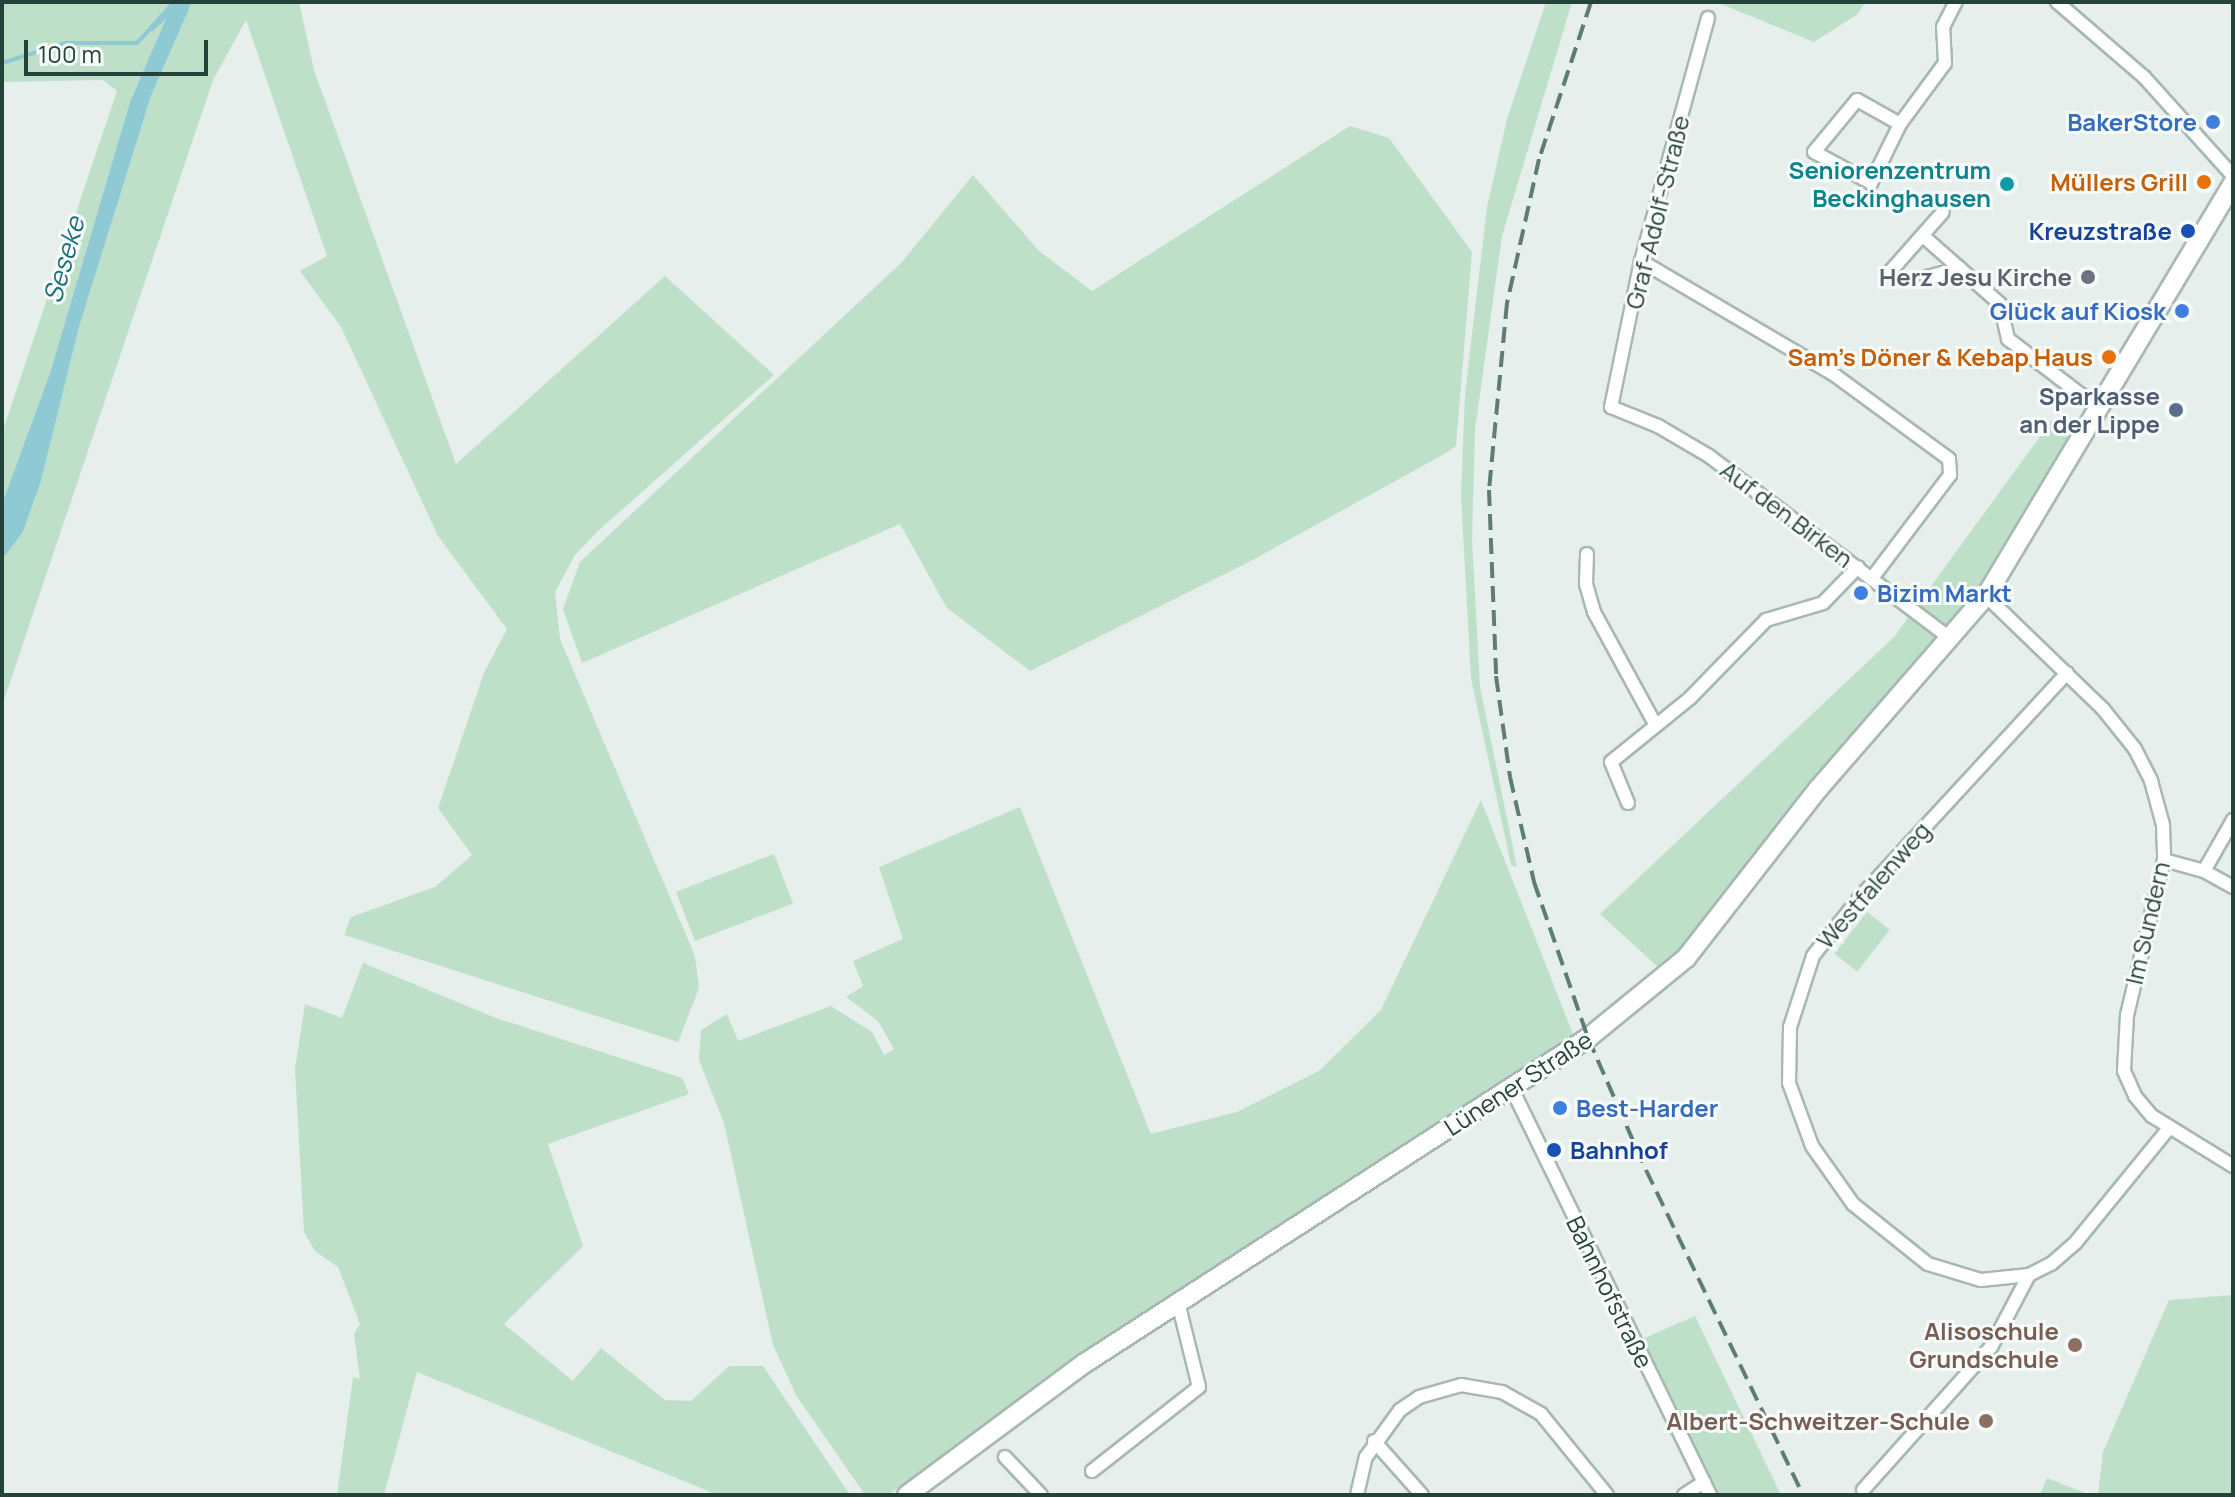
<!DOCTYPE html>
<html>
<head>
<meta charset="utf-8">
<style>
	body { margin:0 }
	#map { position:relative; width:2235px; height:1497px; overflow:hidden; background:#e6efeb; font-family:Manrope,sans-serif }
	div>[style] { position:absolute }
	.green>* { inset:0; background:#bfe0c8; transform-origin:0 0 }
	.water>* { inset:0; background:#8ec9d4 }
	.stream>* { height:4px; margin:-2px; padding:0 2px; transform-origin:2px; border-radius:2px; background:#8ec9d4 }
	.roads { filter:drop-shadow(2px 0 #a8b8b2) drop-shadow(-2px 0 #a8b8b2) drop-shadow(0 2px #a8b8b2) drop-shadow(0 -2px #a8b8b2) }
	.minor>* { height:12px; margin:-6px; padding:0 6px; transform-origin:6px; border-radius:6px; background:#fff }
	.secondary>* { height:18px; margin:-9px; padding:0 9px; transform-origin:9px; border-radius:9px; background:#fff }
	.rail>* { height:4px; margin-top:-2px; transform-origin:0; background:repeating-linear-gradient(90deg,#5f7d75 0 16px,transparent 0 24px) }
	.dots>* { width:22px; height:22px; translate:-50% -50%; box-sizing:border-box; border:4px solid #f7fbf9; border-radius:50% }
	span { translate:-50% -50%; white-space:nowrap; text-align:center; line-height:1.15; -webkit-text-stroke:6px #f7fbf9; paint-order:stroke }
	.shop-label { font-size:24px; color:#366cbe; font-weight:700 }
	.right { translate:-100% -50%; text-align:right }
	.left { translate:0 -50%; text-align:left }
	.culture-label { font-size:24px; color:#0d838f; font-weight:700 }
	.food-label { font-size:24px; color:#c56008; font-weight:700 }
	.street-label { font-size:24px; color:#24423a }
	.transit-label { font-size:24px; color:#164399; font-weight:700 }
	.worship-label { font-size:24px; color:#5b616d; font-weight:700 }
	.service-label { font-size:24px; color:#4e5e75; font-weight:700 }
	.education-label { font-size:24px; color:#785e54; font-weight:700 }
	.water-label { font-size:26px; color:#1c6f80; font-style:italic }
	.frame { position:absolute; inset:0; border:4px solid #24423a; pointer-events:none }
	.scale { position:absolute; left:24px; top:40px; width:184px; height:36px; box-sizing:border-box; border:4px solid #24423a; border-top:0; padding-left:10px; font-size:24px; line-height:28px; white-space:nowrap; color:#24423a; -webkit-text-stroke:6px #f7fbf9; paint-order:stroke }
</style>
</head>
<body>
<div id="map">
	<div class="green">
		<i style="clip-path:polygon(2px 2px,171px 2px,148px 28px,168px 17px,130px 102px,50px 373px,2px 504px,2px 433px,117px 91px,103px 80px,2px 82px)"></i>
		<i style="clip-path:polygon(192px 2px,299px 2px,314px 70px,456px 464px,665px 276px,774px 375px,599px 530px,575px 555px,555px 592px,560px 639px,695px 956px,699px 988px,678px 1042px,344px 935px,351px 917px,435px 887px,472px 855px,438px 808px,484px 673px,507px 629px,438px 536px,341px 327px,300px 271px,327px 256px,246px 20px,213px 80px,2px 706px,2px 560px,23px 532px,41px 481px,79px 327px,151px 96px)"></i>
		<i style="clip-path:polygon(1546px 2px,1572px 2px,1502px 236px,1475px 430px,1472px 539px,1480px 687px,1517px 867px,1511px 865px,1471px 678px,1461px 495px,1465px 394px,1487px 207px,1507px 119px)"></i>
		<i style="clip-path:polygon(1716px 2px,1865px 2px,1858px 14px,1814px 42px)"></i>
		<i style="clip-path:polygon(1350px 126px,1389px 138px,1472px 252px,1456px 446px,1446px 453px,1247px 563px,1030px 671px,947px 608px,900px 524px,582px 663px,563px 609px,580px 562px,902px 262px,973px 175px,1039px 251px,1092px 291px)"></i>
		<i style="clip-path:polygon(2052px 420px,2086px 445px,1996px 585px,1670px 978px,1600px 914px,1894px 637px)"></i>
		<i style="clip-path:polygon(1481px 800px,1573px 1034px,1077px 1357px,888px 1495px,865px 1495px,796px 1395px,773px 1345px,724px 1123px,699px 1060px,701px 1030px,727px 1014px,738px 1041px,831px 1006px,872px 1032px,884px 1055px,894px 1049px,878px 1021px,846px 997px,863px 986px,853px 961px,903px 939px,879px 867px,1020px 807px,1151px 1134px,1237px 1112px,1319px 1071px,1381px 1010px)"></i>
		<i style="left:774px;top:854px;width:53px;height:105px;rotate:69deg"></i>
		<i style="left:1867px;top:912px;width:29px;height:53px;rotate:38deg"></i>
		<i style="clip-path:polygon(363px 963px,496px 1018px,682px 1078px,689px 1094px,548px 1144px,583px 1246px,504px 1324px,573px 1381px,601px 1348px,665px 1400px,691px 1401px,729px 1366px,763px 1366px,850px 1495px,718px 1495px,417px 1372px,384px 1495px,337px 1495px,353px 1377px,360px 1379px,354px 1334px,360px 1324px,338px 1267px,315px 1251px,304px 1232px,295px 1069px,305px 1004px,342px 1018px)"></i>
		<i style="clip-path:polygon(2233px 1295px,2233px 1495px,2098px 1495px,2103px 1452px,2169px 1300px)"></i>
		<i style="clip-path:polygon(1695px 1316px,1781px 1495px,1714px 1495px,1640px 1340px)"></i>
		<i style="clip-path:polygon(2047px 1478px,2090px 1495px,2040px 1495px)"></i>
	</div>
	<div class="water">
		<i style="clip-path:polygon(171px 2px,192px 2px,151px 96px,79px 327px,41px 481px,23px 532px,2px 560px,2px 504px,50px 373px,130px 102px,166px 19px,152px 32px,148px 28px)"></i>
	</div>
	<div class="stream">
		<i style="left:2px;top:63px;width:67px;rotate:-17.4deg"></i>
		<i style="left:66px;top:43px;width:71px"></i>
		<i style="left:137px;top:43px;width:23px;rotate:-47deg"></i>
	</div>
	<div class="roads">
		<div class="minor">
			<i style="left:2057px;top:2px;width:115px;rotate:40.8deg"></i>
			<i style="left:2144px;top:77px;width:133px;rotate:48deg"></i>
			<i style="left:1708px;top:18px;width:252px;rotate:105.4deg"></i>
			<i style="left:1641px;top:261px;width:149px;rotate:101.6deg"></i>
			<i style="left:1611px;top:407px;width:51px;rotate:22deg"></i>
			<i style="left:1658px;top:426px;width:59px;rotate:30.5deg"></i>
			<i style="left:1709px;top:456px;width:303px;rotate:37.1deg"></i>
			<i style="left:1900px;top:124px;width:49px;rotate:-150.8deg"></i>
			<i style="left:1857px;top:100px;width:67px;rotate:129.6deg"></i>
			<i style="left:1814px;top:152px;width:65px;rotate:28.5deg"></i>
			<i style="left:1871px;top:183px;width:66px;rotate:-63.8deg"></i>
			<i style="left:1900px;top:124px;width:76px;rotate:-53.6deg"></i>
			<i style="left:1945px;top:63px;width:36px;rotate:-93deg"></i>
			<i style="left:1943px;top:27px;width:28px;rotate:-63deg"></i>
			<i style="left:1923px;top:236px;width:103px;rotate:41.4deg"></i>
			<i style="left:2000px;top:304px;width:36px;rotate:77deg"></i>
			<i style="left:2008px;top:339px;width:116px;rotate:37.3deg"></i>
			<i style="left:1641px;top:261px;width:226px;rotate:30.5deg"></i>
			<i style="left:1836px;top:376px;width:140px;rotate:36.3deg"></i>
			<i style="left:1949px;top:459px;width:16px;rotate:86deg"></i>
			<i style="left:1950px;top:475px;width:129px;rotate:127.1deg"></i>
			<i style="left:1889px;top:273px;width:81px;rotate:-48.5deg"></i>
			<i style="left:1927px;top:277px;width:34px;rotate:-15deg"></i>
			<i style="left:1587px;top:554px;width:30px;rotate:92deg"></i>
			<i style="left:1586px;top:584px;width:29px;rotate:74deg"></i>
			<i style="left:1594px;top:612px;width:128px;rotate:61.4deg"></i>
			<i style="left:1986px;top:596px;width:163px;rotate:44deg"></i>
			<i style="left:2103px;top:709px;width:51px;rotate:51.3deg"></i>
			<i style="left:2135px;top:749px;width:36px;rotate:63deg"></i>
			<i style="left:2151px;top:781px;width:46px;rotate:74.7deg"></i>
			<i style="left:2163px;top:825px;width:35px;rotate:88deg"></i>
			<i style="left:2164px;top:860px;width:159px;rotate:103.4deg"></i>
			<i style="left:2127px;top:1015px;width:56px;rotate:93.1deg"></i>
			<i style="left:2124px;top:1071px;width:27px;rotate:66deg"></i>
			<i style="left:2135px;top:1096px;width:26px;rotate:50deg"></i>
			<i style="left:2152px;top:1116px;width:95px;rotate:31.7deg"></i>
			<i style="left:2067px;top:673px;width:304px;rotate:132.7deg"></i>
			<i style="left:1861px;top:896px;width:77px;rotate:128.7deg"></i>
			<i style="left:1813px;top:956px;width:75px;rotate:107.9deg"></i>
			<i style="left:1790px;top:1027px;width:56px;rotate:91deg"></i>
			<i style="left:1789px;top:1083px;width:67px;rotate:69.9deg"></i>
			<i style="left:1812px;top:1146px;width:71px;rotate:54.7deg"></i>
			<i style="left:1853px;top:1204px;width:96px;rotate:38.7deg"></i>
			<i style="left:1928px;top:1264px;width:55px;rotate:16.8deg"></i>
			<i style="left:1981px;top:1280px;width:48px;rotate:-5.9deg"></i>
			<i style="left:2029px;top:1275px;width:25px;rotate:-27deg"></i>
			<i style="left:2051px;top:1264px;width:33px;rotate:-41deg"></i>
			<i style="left:2076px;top:1242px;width:147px;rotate:-50.8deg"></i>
			<i style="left:1628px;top:803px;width:44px;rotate:-112.5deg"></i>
			<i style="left:1611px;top:762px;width:102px;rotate:-39deg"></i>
			<i style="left:1690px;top:698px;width:109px;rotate:-45.7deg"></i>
			<i style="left:1766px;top:620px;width:59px;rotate:-16.6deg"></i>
			<i style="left:1823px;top:603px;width:50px;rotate:-45.8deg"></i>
			<i style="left:2164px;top:860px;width:41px;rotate:15.4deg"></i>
			<i style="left:2204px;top:871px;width:33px;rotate:29deg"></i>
			<i style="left:2204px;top:871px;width:59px;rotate:-60.4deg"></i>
			<i style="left:1512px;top:1089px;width:452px;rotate:64deg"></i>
			<i style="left:1374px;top:1441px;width:72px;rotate:48.4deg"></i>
			<i style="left:1005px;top:1457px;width:52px;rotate:46.5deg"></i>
			<i style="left:1092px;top:1471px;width:136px;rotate:-38.1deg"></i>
			<i style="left:1199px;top:1387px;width:88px;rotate:-103.9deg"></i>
			<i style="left:1863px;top:1490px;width:192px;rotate:-48.2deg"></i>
			<i style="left:1991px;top:1347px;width:81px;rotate:-62.2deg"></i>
			<i style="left:1357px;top:1495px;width:39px;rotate:-77deg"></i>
			<i style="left:1366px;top:1457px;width:58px;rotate:-54.1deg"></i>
			<i style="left:1400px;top:1410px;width:23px;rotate:-34deg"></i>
			<i style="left:1419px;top:1397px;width:44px;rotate:-15.9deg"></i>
			<i style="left:1461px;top:1385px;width:42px;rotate:9.7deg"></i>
			<i style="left:1502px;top:1392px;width:45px;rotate:29.4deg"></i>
			<i style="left:1541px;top:1414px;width:104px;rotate:50.8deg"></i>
			<i style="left:1684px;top:1495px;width:24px;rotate:-33deg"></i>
		</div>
		<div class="secondary">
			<i style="left:907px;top:1495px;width:222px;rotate:-36.6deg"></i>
			<i style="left:1085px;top:1363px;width:599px;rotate:-32.87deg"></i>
			<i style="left:1588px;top:1038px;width:127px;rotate:-39.2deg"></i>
			<i style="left:1686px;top:958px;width:214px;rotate:-52deg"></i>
			<i style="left:1818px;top:789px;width:256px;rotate:-49deg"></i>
			<i style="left:1986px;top:596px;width:481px;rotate:-59.1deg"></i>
		</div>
	</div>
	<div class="rail">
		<i style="left:1591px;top:2px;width:165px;rotate:108.3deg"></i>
		<i style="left:1539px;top:159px;width:148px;rotate:102.5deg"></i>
		<i style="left:1507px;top:303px;width:188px;rotate:95.5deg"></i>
		<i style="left:1489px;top:490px;width:186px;rotate:87.8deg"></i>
		<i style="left:1496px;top:676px;width:102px;rotate:82.1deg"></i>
		<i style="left:1510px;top:777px;width:108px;rotate:77.1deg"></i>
		<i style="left:1534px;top:882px;width:165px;rotate:70.9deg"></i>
		<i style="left:1588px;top:1038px;width:144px;rotate:66.3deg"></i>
		<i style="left:1646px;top:1170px;width:361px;rotate:64.2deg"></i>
	</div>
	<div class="dots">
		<i style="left:2213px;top:122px;background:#3f7fe0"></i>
		<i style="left:2204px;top:182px;background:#e8710a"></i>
		<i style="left:2007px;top:184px;background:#0f9aa8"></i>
		<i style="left:2188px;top:231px;background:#1a4fb4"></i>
		<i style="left:2088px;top:277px;background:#6b7280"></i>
		<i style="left:2182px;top:311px;background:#3f7fe0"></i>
		<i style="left:2109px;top:357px;background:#e8710a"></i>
		<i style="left:2176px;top:410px;background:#5c6f8a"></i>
		<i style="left:1861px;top:593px;background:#3f7fe0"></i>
		<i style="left:1560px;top:1108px;background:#3f7fe0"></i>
		<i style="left:1554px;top:1150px;background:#1a4fb4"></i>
		<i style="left:2075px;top:1345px;background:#8d6e63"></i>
		<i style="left:1986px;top:1421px;background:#8d6e63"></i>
	</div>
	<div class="shop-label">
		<span class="right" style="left:2197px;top:122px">BakerStore</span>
		<span class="right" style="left:2166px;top:311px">Glück auf Kiosk</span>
		<span class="left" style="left:1877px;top:593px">Bizim Markt</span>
		<span class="left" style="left:1576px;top:1108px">Best-Harder</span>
	</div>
	<div class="culture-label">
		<span class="right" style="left:1991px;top:184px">Seniorenzentrum<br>Beckinghausen</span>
	</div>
	<div class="food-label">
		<span class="right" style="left:2188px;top:182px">Müllers Grill</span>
		<span class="right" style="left:2093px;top:357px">Sam's Döner &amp; Kebap Haus</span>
	</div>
	<div class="street-label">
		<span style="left:1657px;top:212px;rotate:-76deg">Graf-Adolf-Straße</span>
		<span style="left:1787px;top:514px;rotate:37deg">Auf den Birken</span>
		<span style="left:1873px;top:885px;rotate:-49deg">Westfalenweg</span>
		<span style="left:2147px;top:923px;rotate:-77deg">Im Sundern</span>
		<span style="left:1518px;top:1083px;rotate:-33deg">Lünener Straße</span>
		<span style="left:1610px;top:1292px;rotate:64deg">Bahnhofstraße</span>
	</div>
	<div class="transit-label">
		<span class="right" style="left:2172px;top:231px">Kreuzstraße</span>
		<span class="left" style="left:1570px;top:1150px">Bahnhof</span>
	</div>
	<div class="worship-label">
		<span class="right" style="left:2072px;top:277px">Herz Jesu Kirche</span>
	</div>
	<div class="service-label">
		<span class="right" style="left:2160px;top:410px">Sparkasse<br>an der Lippe</span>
	</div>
	<div class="education-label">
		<span class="right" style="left:2059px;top:1345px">Alisoschule<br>Grundschule</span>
		<span class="right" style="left:1970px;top:1421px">Albert-Schweitzer-Schule</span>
	</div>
	<div class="water-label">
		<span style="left:64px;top:260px;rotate:-74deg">Seseke</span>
	</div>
	<div class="frame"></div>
	<div class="scale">100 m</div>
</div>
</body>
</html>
